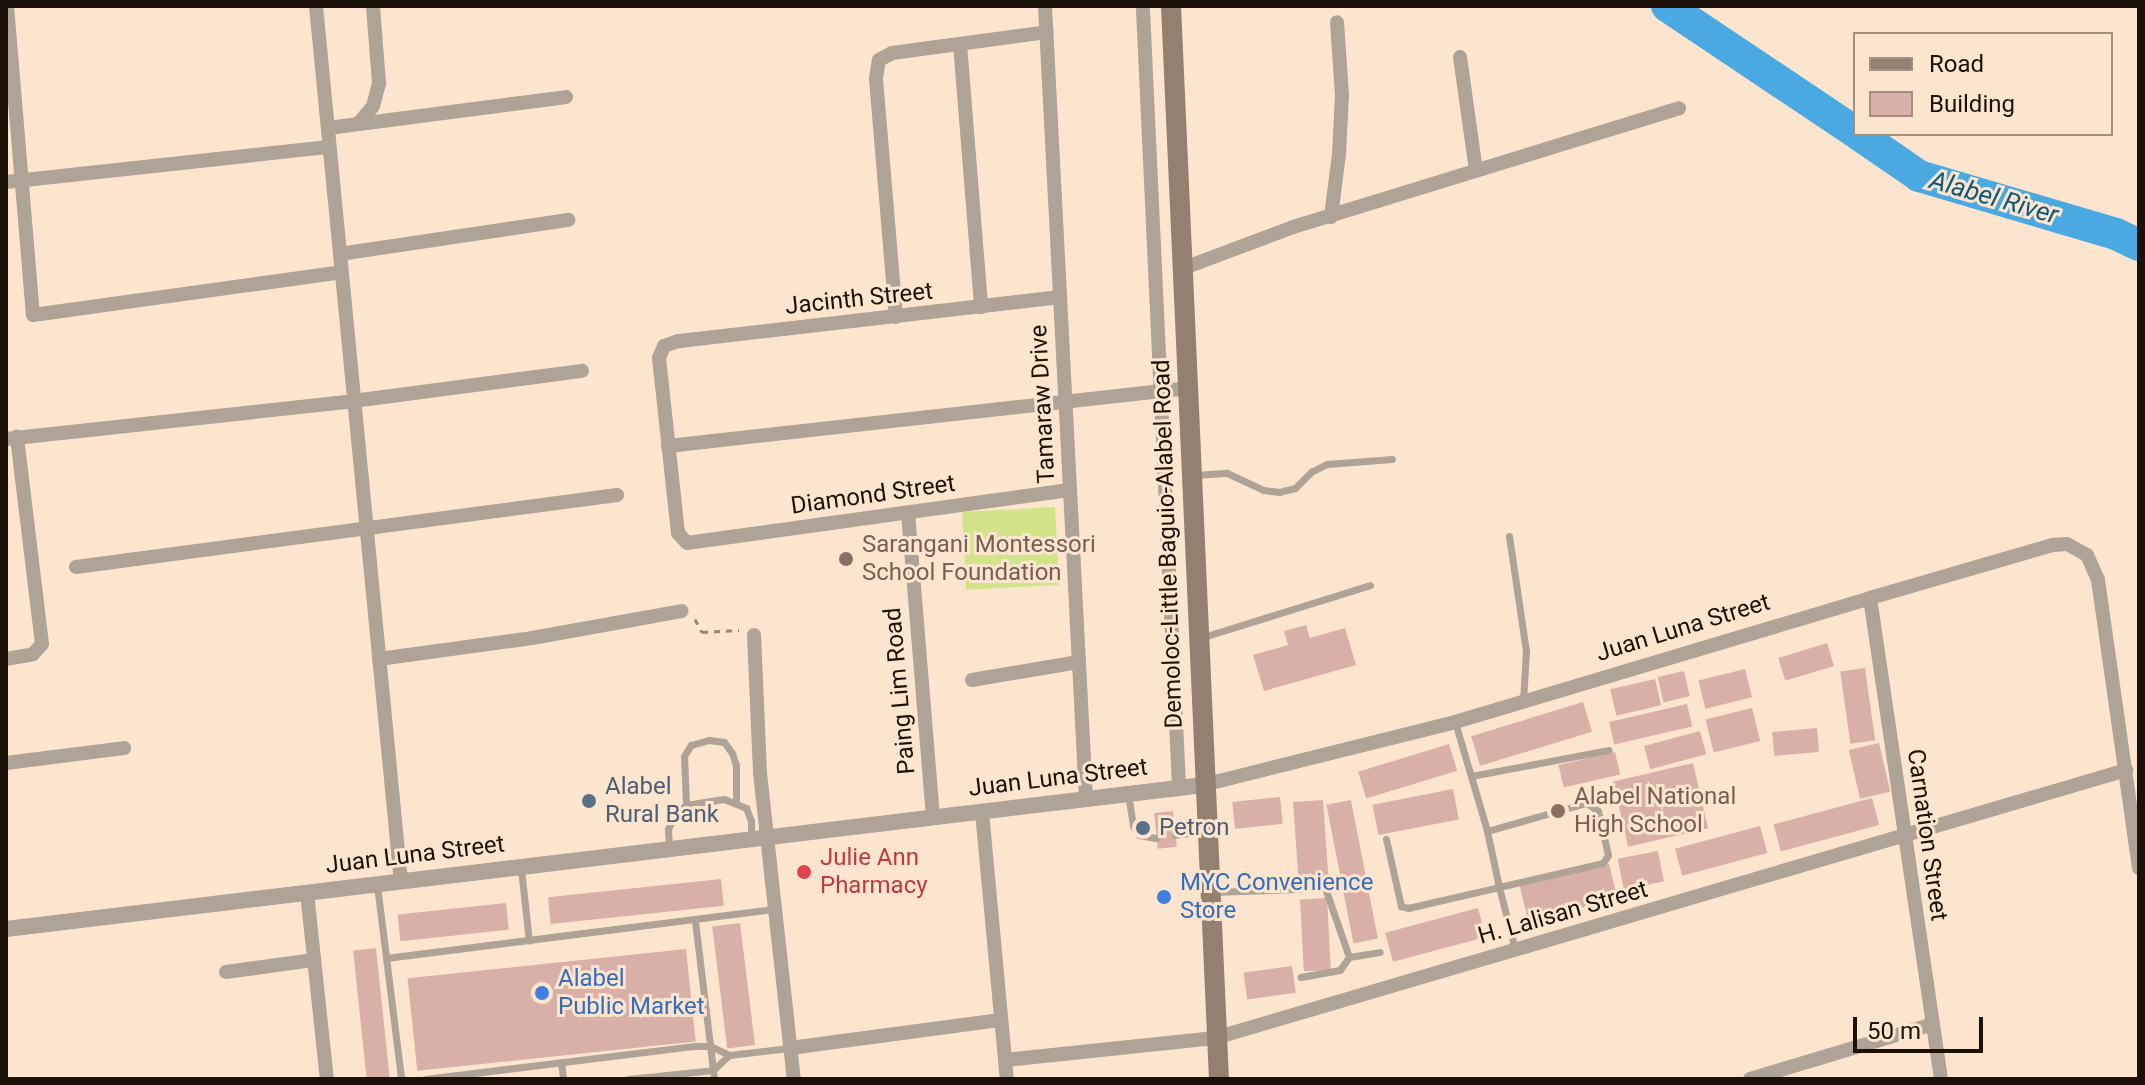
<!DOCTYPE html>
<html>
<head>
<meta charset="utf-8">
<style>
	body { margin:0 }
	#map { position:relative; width:2145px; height:1085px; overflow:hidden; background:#fce5cf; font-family:Roboto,sans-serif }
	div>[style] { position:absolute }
	.green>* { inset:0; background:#d2e489; transform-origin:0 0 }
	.river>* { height:32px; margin:-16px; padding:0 16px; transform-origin:16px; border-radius:16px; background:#4aa9e0 }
	.building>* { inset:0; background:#d8b0a8; transform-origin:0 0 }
	.path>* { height:3px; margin-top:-1.5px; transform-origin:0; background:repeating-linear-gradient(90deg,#988777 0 6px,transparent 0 12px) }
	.service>* { height:7px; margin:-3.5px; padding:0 3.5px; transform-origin:3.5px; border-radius:3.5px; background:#afa297 }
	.minor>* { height:14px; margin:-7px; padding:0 7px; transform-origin:7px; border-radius:7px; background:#afa297 }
	.tertiary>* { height:16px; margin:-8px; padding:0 8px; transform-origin:8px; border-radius:8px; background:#afa297 }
	.secondary>* { height:20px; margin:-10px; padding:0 10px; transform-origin:10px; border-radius:10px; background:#928070 }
	.dots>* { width:22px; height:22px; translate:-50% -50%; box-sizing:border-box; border:4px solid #fce5cf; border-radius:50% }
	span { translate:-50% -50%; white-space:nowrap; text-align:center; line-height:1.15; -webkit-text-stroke:6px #fce5cf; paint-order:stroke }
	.street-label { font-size:24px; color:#1b1108 }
	.education-label { font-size:24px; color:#785e54 }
	.left { translate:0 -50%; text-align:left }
	.service-label { font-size:24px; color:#4e5e75 }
	.health-label { font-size:24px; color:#be3a42 }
	.shop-label { font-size:24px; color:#366cbe }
	.water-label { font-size:26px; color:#0f587d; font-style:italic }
	.frame { position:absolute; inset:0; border:8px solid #1b1108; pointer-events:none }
	.legend { position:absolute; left:1853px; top:32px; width:260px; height:104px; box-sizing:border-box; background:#fce5cf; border:2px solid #a2907f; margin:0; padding:10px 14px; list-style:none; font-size:24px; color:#1b1108 }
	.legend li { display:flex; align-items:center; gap:16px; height:40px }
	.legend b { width:40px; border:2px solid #a2907f }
	.scale { position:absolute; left:1853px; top:1017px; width:130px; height:36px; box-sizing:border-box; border:4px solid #1b1108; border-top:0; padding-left:10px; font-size:24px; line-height:28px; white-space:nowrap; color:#1b1108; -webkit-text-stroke:6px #fce5cf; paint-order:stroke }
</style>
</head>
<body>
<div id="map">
	<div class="green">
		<i style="left:1055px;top:507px;width:78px;height:93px;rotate:87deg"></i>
	</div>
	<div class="river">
		<i style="left:1667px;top:6px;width:226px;rotate:33.8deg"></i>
		<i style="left:1858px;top:134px;width:74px;rotate:34.5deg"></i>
		<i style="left:1919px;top:176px;width:205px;rotate:16.4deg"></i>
		<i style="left:2116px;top:234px;width:25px;rotate:26deg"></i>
	</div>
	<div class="building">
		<i style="clip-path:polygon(1306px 625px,1310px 638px,1345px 628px,1356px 665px,1264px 691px,1253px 655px,1288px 645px,1284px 631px)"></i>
		<i style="left:1827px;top:643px;width:24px;height:51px;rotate:73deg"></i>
		<i style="left:1865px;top:668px;width:73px;height:25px;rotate:82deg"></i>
		<i style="left:1745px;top:669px;width:29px;height:48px;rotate:76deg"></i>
		<i style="left:1684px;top:671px;width:26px;height:27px;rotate:77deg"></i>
		<i style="left:1655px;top:679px;width:27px;height:46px;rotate:77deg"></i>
		<i style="left:1583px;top:702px;width:31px;height:117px;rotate:73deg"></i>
		<i style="left:1687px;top:704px;width:23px;height:80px;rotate:77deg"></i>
		<i style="left:1752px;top:708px;width:34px;height:48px;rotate:76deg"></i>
		<i style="left:1817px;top:728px;width:24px;height:45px;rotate:85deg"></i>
		<i style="left:1700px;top:731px;width:24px;height:58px;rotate:75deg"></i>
		<i style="left:1879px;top:743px;width:50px;height:31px;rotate:77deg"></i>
		<i style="left:1449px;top:744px;width:28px;height:95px;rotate:73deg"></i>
		<i style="left:1615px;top:752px;width:23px;height:58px;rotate:77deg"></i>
		<i style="left:1693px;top:763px;width:67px;height:82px;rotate:77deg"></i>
		<i style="left:1453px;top:789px;width:31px;height:82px;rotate:79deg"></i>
		<i style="left:1280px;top:797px;width:27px;height:48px;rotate:84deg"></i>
		<i style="left:1872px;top:798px;width:28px;height:102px;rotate:75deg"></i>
		<i style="left:1323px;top:800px;width:77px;height:30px;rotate:86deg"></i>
		<i style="left:1351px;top:800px;width:141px;height:25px;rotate:79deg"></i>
		<i style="left:1173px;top:811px;width:36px;height:19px;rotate:84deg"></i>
		<i style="left:1760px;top:826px;width:28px;height:88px;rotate:75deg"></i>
		<i style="left:1658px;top:851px;width:31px;height:41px;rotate:79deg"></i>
		<i style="left:1609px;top:864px;width:36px;height:92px;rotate:76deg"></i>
		<i style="left:721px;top:879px;width:27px;height:174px;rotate:84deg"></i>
		<i style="left:1327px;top:898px;width:72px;height:27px;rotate:87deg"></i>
		<i style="left:506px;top:903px;width:27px;height:109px;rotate:84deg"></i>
		<i style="left:1478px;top:908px;width:30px;height:96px;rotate:75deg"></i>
		<i style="left:740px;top:923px;width:123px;height:28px;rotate:83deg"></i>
		<i style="left:376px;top:948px;width:132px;height:23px;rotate:84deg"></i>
		<i style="left:686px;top:949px;width:93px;height:280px;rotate:84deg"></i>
		<i style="left:1292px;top:966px;width:27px;height:49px;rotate:82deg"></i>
	</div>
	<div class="path">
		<i style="left:695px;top:619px;width:15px;rotate:62deg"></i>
		<i style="left:702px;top:632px;width:37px;rotate:-3deg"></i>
	</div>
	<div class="service">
		<i style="left:1195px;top:475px;width:32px;rotate:-4deg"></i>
		<i style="left:1227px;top:473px;width:40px;rotate:25deg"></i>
		<i style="left:1263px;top:490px;width:16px;rotate:7deg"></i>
		<i style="left:1279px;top:492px;width:16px;rotate:-14deg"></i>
		<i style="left:1295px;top:488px;width:23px;rotate:-45deg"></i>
		<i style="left:1311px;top:472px;width:18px;rotate:-27deg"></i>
		<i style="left:1327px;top:464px;width:65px;rotate:-4.4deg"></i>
		<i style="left:1509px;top:536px;width:116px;rotate:81.6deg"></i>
		<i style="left:1526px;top:651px;width:50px;rotate:93.4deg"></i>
		<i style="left:1200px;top:638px;width:178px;rotate:-17.3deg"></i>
		<i style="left:1455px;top:722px;width:114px;rotate:73.6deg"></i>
		<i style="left:1487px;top:831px;width:57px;rotate:77.9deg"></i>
		<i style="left:1499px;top:887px;width:107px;rotate:-13deg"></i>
		<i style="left:1603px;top:863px;width:9px;rotate:-58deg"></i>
		<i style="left:1608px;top:855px;width:45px;rotate:-102.8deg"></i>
		<i style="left:1598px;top:811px;width:14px;rotate:-146deg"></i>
		<i style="left:1586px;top:803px;width:103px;rotate:164.2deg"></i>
		<i style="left:1471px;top:776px;width:140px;rotate:-10.7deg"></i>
		<i style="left:1128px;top:794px;width:32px;rotate:81deg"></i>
		<i style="left:1133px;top:826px;width:11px;rotate:56deg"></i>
		<i style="left:1139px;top:835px;width:17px;rotate:10deg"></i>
		<i style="left:686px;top:805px;width:49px;rotate:-92.3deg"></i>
		<i style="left:684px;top:756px;width:13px;rotate:-58deg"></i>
		<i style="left:691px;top:745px;width:19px;rotate:-16deg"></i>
		<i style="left:709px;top:740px;width:15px;rotate:8deg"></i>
		<i style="left:724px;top:742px;width:14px;rotate:54deg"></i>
		<i style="left:732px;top:753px;width:13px;rotate:72deg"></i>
		<i style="left:736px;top:765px;width:37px;rotate:90deg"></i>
		<i style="left:1175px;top:835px;width:30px;rotate:-8deg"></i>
		<i style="left:1386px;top:839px;width:69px;rotate:77.4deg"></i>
		<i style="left:1401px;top:906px;width:7px;rotate:16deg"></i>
		<i style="left:1408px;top:908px;width:93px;rotate:-13deg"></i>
		<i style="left:1499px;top:887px;width:65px;rotate:75.7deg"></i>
		<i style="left:669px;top:848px;width:19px;rotate:-93deg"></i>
		<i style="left:668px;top:829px;width:17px;rotate:-65deg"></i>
		<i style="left:675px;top:814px;width:14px;rotate:-39deg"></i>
		<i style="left:686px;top:805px;width:38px;rotate:-9deg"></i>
		<i style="left:724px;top:799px;width:24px;rotate:22deg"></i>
		<i style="left:746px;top:808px;width:14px;rotate:69deg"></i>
		<i style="left:751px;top:821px;width:17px;rotate:90deg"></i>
		<i style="left:521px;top:869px;width:72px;rotate:83.7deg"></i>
		<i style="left:377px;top:885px;width:195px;rotate:82.9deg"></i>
		<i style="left:1212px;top:892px;width:113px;rotate:-2deg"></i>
		<i style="left:1325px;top:888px;width:73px;rotate:70.8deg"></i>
		<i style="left:1349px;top:957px;width:16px;rotate:125deg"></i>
		<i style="left:1340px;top:970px;width:40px;rotate:170deg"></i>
		<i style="left:695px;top:921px;width:159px;rotate:83.1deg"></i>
		<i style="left:1349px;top:957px;width:31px;rotate:-9deg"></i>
		<i style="left:386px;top:958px;width:391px;rotate:-7.2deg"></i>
		<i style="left:561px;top:1062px;width:17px;rotate:83deg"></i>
		<i style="left:425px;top:1079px;width:272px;rotate:-7deg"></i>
		<i style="left:695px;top:1046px;width:15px"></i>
		<i style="left:710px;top:1046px;width:21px;rotate:25deg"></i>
		<i style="left:729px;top:1055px;width:61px;rotate:-6.5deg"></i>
		<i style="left:628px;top:1079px;width:85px;rotate:-6deg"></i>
		<i style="left:713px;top:1070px;width:22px;rotate:-43deg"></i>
	</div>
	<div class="minor">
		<i style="left:7px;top:6px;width:310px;rotate:85.2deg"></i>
		<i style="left:33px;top:315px;width:311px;rotate:-7.9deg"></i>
		<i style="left:316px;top:6px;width:880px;rotate:84.46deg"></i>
		<i style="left:1045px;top:6px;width:794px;rotate:87.04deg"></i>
		<i style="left:1143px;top:9px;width:780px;rotate:87.35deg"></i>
		<i style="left:960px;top:44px;width:264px;rotate:85.4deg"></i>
		<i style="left:1460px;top:57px;width:115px;rotate:82deg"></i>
		<i style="left:358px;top:124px;width:23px;rotate:-50deg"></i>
		<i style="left:373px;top:106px;width:24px;rotate:-75deg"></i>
		<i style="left:379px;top:83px;width:77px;rotate:-94.5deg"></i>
		<i style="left:328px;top:128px;width:240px;rotate:-7.4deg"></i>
		<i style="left:6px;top:182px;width:325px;rotate:-6.2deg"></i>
		<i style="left:1331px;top:217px;width:64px;rotate:-82.8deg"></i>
		<i style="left:1339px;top:154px;width:59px;rotate:-87.1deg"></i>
		<i style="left:1342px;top:95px;width:73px;rotate:-93.9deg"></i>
		<i style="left:340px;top:254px;width:231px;rotate:-8.5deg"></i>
		<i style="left:1184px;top:268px;width:116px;rotate:-20.6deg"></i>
		<i style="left:1293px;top:227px;width:404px;rotate:-17.1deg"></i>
		<i style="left:1060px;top:297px;width:385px;rotate:173.4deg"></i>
		<i style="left:678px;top:341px;width:15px;rotate:160deg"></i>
		<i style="left:664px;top:346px;width:13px;rotate:113deg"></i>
		<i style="left:659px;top:358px;width:176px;rotate:83.8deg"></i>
		<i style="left:678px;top:533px;width:13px;rotate:48deg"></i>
		<i style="left:687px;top:543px;width:386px;rotate:-7.9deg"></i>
		<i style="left:896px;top:317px;width:240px;rotate:-94.8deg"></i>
		<i style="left:876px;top:78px;width:18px;rotate:-81deg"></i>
		<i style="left:879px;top:60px;width:15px;rotate:-28deg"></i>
		<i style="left:892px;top:53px;width:156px;rotate:-7.7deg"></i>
		<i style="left:6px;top:439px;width:349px;rotate:-6.2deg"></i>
		<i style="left:353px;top:401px;width:231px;rotate:-7.5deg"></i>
		<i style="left:668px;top:446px;width:524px;rotate:-6.35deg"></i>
		<i style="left:908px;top:513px;width:306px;rotate:85.3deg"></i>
		<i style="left:76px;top:567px;width:546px;rotate:-7.58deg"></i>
		<i style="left:1870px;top:598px;width:486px;rotate:81.6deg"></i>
		<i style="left:754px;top:635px;width:138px;rotate:87.5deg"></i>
		<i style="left:760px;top:773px;width:308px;rotate:83.7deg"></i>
		<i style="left:6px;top:659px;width:27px;rotate:-10deg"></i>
		<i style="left:33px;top:654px;width:13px;rotate:-48deg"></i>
		<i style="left:42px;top:644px;width:209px;rotate:-96.9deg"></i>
		<i style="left:379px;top:659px;width:154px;rotate:-7.8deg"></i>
		<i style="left:532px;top:638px;width:152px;rotate:-10.2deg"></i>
		<i style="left:972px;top:680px;width:108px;rotate:-9.6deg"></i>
		<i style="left:6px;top:763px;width:119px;rotate:-7.2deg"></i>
		<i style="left:1203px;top:785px;width:260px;rotate:-14deg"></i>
		<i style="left:1455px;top:722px;width:433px;rotate:-16.6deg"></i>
		<i style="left:1870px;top:598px;width:191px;rotate:-16.2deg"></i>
		<i style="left:2053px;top:545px;width:14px;rotate:-4deg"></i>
		<i style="left:2067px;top:544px;width:23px;rotate:29deg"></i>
		<i style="left:2087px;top:555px;width:27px;rotate:66deg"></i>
		<i style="left:2098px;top:580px;width:291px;rotate:81.9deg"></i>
		<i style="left:982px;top:812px;width:268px;rotate:84.7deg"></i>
		<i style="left:307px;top:893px;width:187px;rotate:83.9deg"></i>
		<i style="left:226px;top:972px;width:89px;rotate:-7.8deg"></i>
		<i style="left:790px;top:1048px;width:213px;rotate:-7.6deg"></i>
		<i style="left:1005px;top:1060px;width:211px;rotate:-6deg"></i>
		<i style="left:1215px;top:1038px;width:950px;rotate:-16.39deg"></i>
		<i style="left:1750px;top:1079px;width:191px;rotate:-16.7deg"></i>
	</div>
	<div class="tertiary">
		<i style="left:6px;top:929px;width:1206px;rotate:-6.86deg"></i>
	</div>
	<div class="secondary">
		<i style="left:1171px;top:6px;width:1074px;rotate:87.44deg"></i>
	</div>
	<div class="dots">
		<i style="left:846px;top:559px;background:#8d6e63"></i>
		<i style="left:589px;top:801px;background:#5c6f8a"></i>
		<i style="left:1558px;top:811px;background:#8d6e63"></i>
		<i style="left:1143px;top:828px;background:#5c6f8a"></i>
		<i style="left:804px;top:872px;background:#e0444e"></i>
		<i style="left:1164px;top:897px;background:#3f7fe0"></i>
		<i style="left:542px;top:993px;background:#3f7fe0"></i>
	</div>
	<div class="street-label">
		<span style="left:859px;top:299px;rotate:-6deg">Jacinth Street</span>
		<span style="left:1043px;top:404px;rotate:-93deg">Tamaraw Drive</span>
		<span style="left:873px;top:495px;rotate:-8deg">Diamond Street</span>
		<span style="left:1168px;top:544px;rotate:-92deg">Demoloc-Little Baguio-Alabel Road</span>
		<span style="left:1683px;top:628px;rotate:-17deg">Juan Luna Street</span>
		<span style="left:900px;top:691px;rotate:-95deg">Paing Lim Road</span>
		<span style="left:1058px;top:778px;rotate:-7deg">Juan Luna Street</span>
		<span style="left:1927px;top:835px;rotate:82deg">Carnation Street</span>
		<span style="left:415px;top:855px;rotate:-7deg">Juan Luna Street</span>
		<span style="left:1563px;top:913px;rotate:-16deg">H. Lalisan Street</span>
	</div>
	<div class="education-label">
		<span class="left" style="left:862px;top:559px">Sarangani Montessori<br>School Foundation</span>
		<span class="left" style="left:1574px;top:811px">Alabel National<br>High School</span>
	</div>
	<div class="service-label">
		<span class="left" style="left:605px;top:801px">Alabel<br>Rural Bank</span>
		<span class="left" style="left:1159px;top:828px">Petron</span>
	</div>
	<div class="health-label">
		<span class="left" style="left:820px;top:872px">Julie Ann<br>Pharmacy</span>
	</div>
	<div class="shop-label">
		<span class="left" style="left:1180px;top:897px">MYC Convenience<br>Store</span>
		<span class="left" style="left:558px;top:993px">Alabel<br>Public Market</span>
	</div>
	<div class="water-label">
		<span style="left:1994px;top:198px;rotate:16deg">Alabel River</span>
	</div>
	<div class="frame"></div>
	<ul class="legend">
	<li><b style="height:10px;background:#928070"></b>Road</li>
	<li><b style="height:22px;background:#d8b0a8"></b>Building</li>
	</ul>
	<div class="scale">50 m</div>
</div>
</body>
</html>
